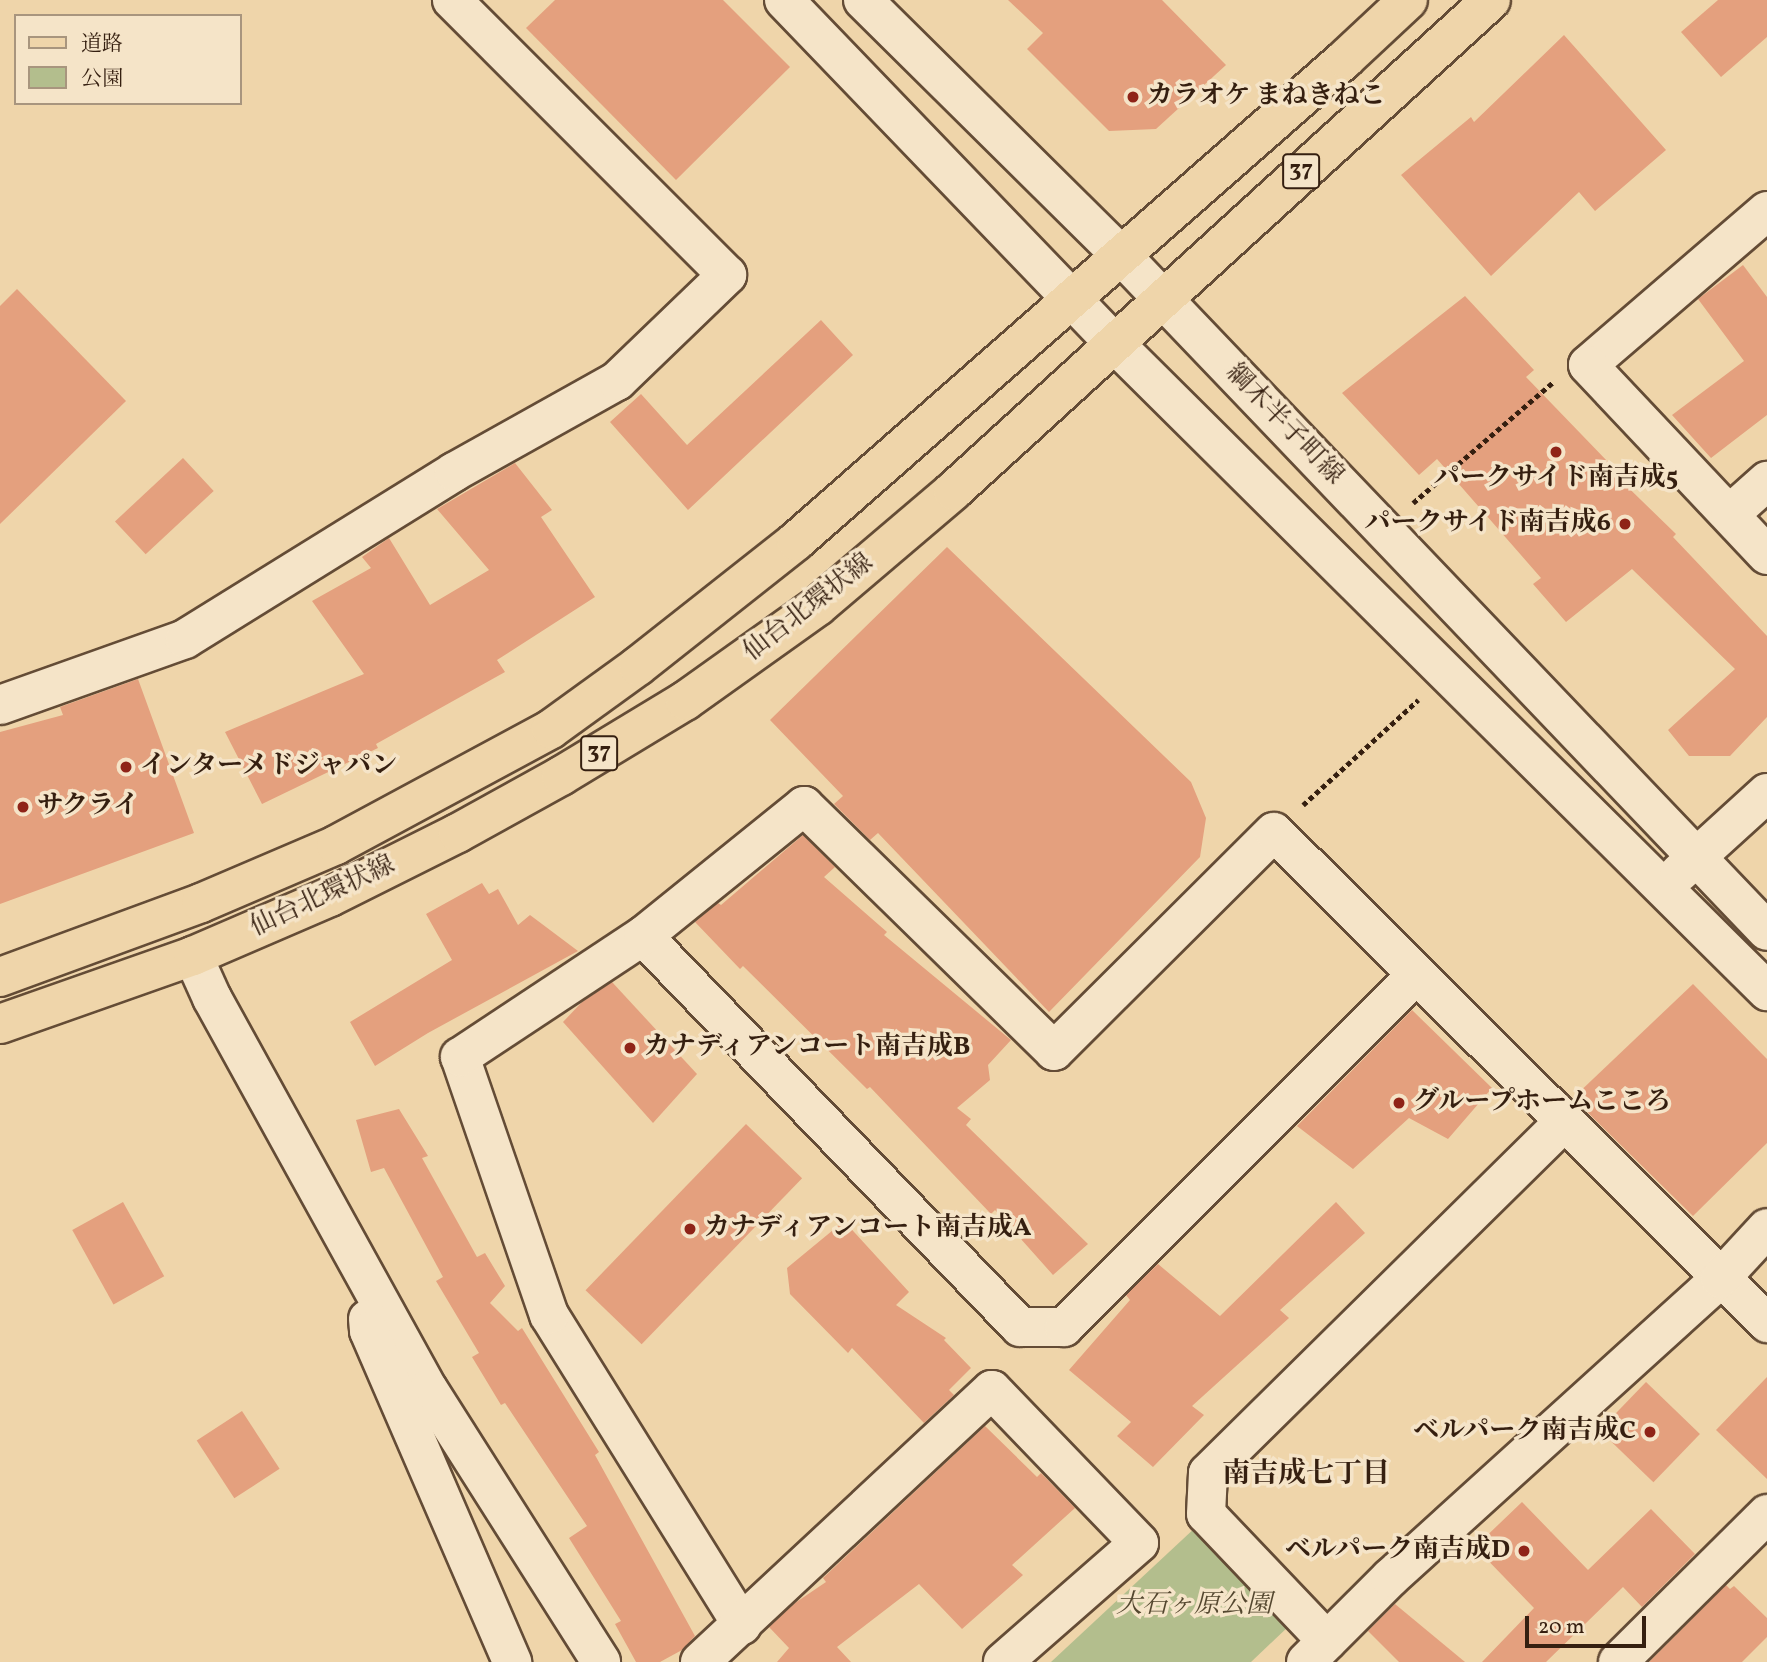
<!DOCTYPE html>
<html>
<head>
<meta charset="utf-8">
<style>
	body { margin:0 }
	#map { position:relative; width:1767px; height:1662px; overflow:hidden; background:#efd5aa; font-family:Vollkorn,"Noto Serif JP",serif }
	div>[style] { position:absolute }
	.green>* { inset:0; background:#b3be8d }
	.building>* { inset:0; background:#e4a07e; transform-origin:0 0 }
	.path>* { height:4.5px; margin-top:-2.25px; transform-origin:0; background:repeating-linear-gradient(90deg,#351f10 0 5px,transparent 0 8.5px) }
	.roads { filter:drop-shadow(2px 0 #644c36) drop-shadow(-2px 0 #644c36) drop-shadow(0 2px #644c36) drop-shadow(0 -2px #644c36) }
	.minor>* { height:38px; margin:-19px; padding:0 19px; transform-origin:19px; border-radius:19px; background:#f5e4c8 }
	.major>* { height:38px; margin:-19px; padding:0 19px; transform-origin:19px; border-radius:19px; background:#efd5aa }
	.dots>* { width:19px; height:19px; translate:-50% -50%; box-sizing:border-box; border:4px solid #f5e4c8; border-radius:50% }
	span { translate:-50% -50%; white-space:nowrap; text-align:center; line-height:1.15; -webkit-text-stroke:7px #f5e4c8; paint-order:stroke }
	.shield-label span { padding:2px 5px; background:#f5e4c8; border:2px solid; border-radius:5px; -webkit-text-stroke-width:0 }
	.shield-label { font-size:24px; color:#351f10; font-weight:700 }
	.poi-label { font-size:26px; color:#351f10; font-weight:700 }
	.left { translate:0 -50%; text-align:left }
	.right { translate:-100% -50%; text-align:right }
	.street-label { font-size:26px; color:#351f10 }
	.park-label { font-size:26px; color:#54472f; font-style:italic }
	.neighbourhood-label { font-size:28px; color:#351f10; font-weight:700 }
	.legend { position:absolute; left:14px; top:14px; width:228px; height:91px; box-sizing:border-box; background:#f5e4c8; border:2px solid #a8957e; margin:0; padding:9px 12px; list-style:none; font-size:21px; color:#351f10 }
	.legend li { display:flex; align-items:center; gap:14px; height:35px }
	.legend b { width:35px; border:2px solid #a8957e }
	.scale { position:absolute; left:1525px; top:1616px; width:121px; height:32px; box-sizing:border-box; border:4px solid #351f10; border-top:0; padding-left:9px; font-size:21px; line-height:24px; white-space:nowrap; color:#351f10; -webkit-text-stroke:5px #f5e4c8; paint-order:stroke }
</style>
</head>
<body>
<div id="map">
	<div class="green">
		<i style="clip-path:polygon(1197px 1526px,1290px 1625px,1251px 1662px,1051px 1662px)"></i>
	</div>
	<div class="building">
		<i style="clip-path:polygon(555px 0,723px 0,790px 67px,676px 180px,526px 28px)"></i>
		<i style="clip-path:polygon(1008px 0,1162px 0,1226px 65px,1156px 129px,1109px 131px,1027px 49px,1043px 33px)"></i>
		<i style="clip-path:polygon(1718px 0,1767px 0,1767px 37px,1721px 77px,1681px 32px)"></i>
		<i style="clip-path:polygon(1564px 35px,1666px 150px,1595px 211px,1579px 192px,1491px 276px,1401px 175px,1471px 117px,1474px 122px)"></i>
		<i style="clip-path:polygon(1743px 265px,1767px 297px,1767px 415px,1711px 458px,1672px 415px,1744px 361px,1698px 299px)"></i>
		<i style="clip-path:polygon(17px 289px,126px 401px,0 524px,0 306px)"></i>
		<i style="clip-path:polygon(1465px 296px,1534px 370px,1526px 377px,1609px 463px,1606px 466px,1676px 534px,1673px 537px,1767px 636px,1767px 717px,1730px 756px,1689px 756px,1668px 730px,1735px 669px,1632px 569px,1566px 622px,1533px 584px,1541px 578px,1437px 459px,1419px 475px,1342px 393px)"></i>
		<i style="clip-path:polygon(821px 320px,853px 355px,688px 510px,610px 422px,641px 394px,687px 445px)"></i>
		<i style="left:183px;top:458px;width:45px;height:93px;rotate:47deg"></i>
		<i style="clip-path:polygon(515px 463px,552px 510px,541px 517px,595px 597px,497px 660px,505px 672px,376px 744px,378px 748px,262px 804px,225px 732px,364px 674px,312px 601px,371px 568px,362px 557px,389px 538px,430px 605px,489px 570px,437px 509px)"></i>
		<i style="clip-path:polygon(947px 547px,1191px 782px,1206px 818px,1200px 857px,1049px 1012px,878px 833px,870px 840px,834px 804px,843px 796px,770px 720px)"></i>
		<i style="clip-path:polygon(138px 679px,194px 833px,0 904px,0 732px,63px 715px,60px 707px)"></i>
		<i style="clip-path:polygon(803px 835px,835px 867px,824px 877px,887px 932px,884px 935px,1011px 1040px,988px 1065px,990px 1080px,957px 1108px,971px 1119px,966px 1125px,1088px 1244px,1053px 1275px,995px 1210px,991px 1214px,870px 1087px,867px 1089px,743px 966px,740px 969px,695px 922px,718px 903px,721px 905px)"></i>
		<i style="clip-path:polygon(482px 883px,489px 894px,498px 889px,518px 925px,530px 915px,578px 951px,428px 1033px,375px 1066px,350px 1022px,452px 960px,426px 914px)"></i>
		<i style="clip-path:polygon(612px 982px,697px 1074px,653px 1123px,563px 1022px,582px 1002px)"></i>
		<i style="clip-path:polygon(1693px 984px,1767px 1059px,1767px 1143px,1693px 1216px,1573px 1098px)"></i>
		<i style="clip-path:polygon(1412px 1010px,1492px 1088px,1448px 1139px,1409px 1118px,1353px 1169px,1297px 1126px)"></i>
		<i style="clip-path:polygon(399px 1109px,428px 1156px,422px 1158px,477px 1257px,485px 1253px,505px 1286px,490px 1303px,518px 1331px,522px 1328px,599px 1452px,595px 1455px,695px 1636px,682px 1650px,660px 1662px,636px 1662px,615px 1624px,621px 1621px,569px 1538px,587px 1526px,505px 1403px,501px 1405px,472px 1357px,479px 1353px,436px 1281px,443px 1277px,384px 1168px,371px 1172px,356px 1120px)"></i>
		<i style="left:746px;top:1124px;width:78px;height:231px;rotate:44deg"></i>
		<i style="left:123px;top:1202px;width:85px;height:58px;rotate:61deg"></i>
		<i style="clip-path:polygon(1336px 1202px,1365px 1233px,1280px 1310px,1289px 1318px,1192px 1406px,1204px 1415px,1153px 1467px,1117px 1436px,1131px 1422px,1069px 1370px,1130px 1300px,1126px 1295px,1158px 1264px,1220px 1316px)"></i>
		<i style="clip-path:polygon(844px 1221px,909px 1292px,896px 1305px,946px 1338px,944px 1340px,971px 1368px,949px 1390px,954px 1395px,924px 1423px,852px 1348px,848px 1353px,790px 1294px,787px 1268px)"></i>
		<i style="clip-path:polygon(1767px 1377px,1767px 1479px,1716px 1430px)"></i>
		<i style="left:1646px;top:1382px;width:75px;height:67px;rotate:44deg"></i>
		<i style="left:242px;top:1411px;width:69px;height:54px;rotate:57deg"></i>
		<i style="clip-path:polygon(985px 1426px,1037px 1477px,1041px 1473px,1075px 1508px,1012px 1565px,1023px 1575px,962px 1629px,919px 1584px,837px 1647px,851px 1662px,777px 1662px,789px 1648px,769px 1627px,795px 1603px,826px 1582px,823px 1578px)"></i>
		<i style="clip-path:polygon(1522px 1502px,1588px 1570px,1651px 1509px,1695px 1554px,1642px 1607px,1623px 1587px,1546px 1662px,1482px 1662px,1534px 1608px,1475px 1547px)"></i>
		<i style="clip-path:polygon(1726px 1585px,1730px 1589px,1734px 1586px,1767px 1618px,1767px 1637px,1742px 1662px,1649px 1662px)"></i>
		<i style="clip-path:polygon(1395px 1604px,1465px 1662px,1399px 1662px,1368px 1631px)"></i>
	</div>
	<div class="path">
		<i style="left:1413px;top:503px;width:185px;rotate:-40.8deg"></i>
		<i style="left:1303px;top:805px;width:156px;rotate:-42.4deg"></i>
	</div>
	<div class="roads">
		<div class="minor">
			<i style="left:784px;top:0;width:477px;rotate:46.1deg"></i>
			<i style="left:1115px;top:344px;width:919px;rotate:44.78deg"></i>
			<i style="left:863px;top:0;width:361px;rotate:44.7deg"></i>
			<i style="left:1120px;top:254px;width:936px;rotate:46.3deg"></i>
			<i style="left:1767px;top:211px;width:236px;rotate:139.3deg"></i>
			<i style="left:1588px;top:365px;width:261px;rotate:46.7deg"></i>
			<i style="left:1730px;top:514px;width:50px;rotate:-41.7deg"></i>
			<i style="left:0;top:705px;width:196px;rotate:-19.6deg"></i>
			<i style="left:185px;top:639px;width:317px;rotate:-31.8deg"></i>
			<i style="left:454px;top:472px;width:187px;rotate:-29.2deg"></i>
			<i style="left:617px;top:381px;width:153px;rotate:-43.9deg"></i>
			<i style="left:727px;top:275px;width:389px;rotate:-135deg"></i>
			<i style="left:1679px;top:873px;width:119px;rotate:-42.3deg"></i>
			<i style="left:643px;top:936px;width:543px;rotate:46.04deg"></i>
			<i style="left:1020px;top:1327px;width:44px"></i>
			<i style="left:1064px;top:1327px;width:498px;rotate:-45deg"></i>
			<i style="left:193px;top:956px;width:46px;rotate:65.7deg"></i>
			<i style="left:212px;top:998px;width:447px;rotate:61.1deg"></i>
			<i style="left:428px;top:1389px;width:323px;rotate:57.6deg"></i>
			<i style="left:368px;top:1319px;width:12px;rotate:85deg"></i>
			<i style="left:369px;top:1331px;width:361px;rotate:66.6deg"></i>
			<i style="left:742px;top:1625px;width:365px;rotate:-121.9deg"></i>
			<i style="left:549px;top:1315px;width:273px;rotate:-109deg"></i>
			<i style="left:460px;top:1057px;width:219px;rotate:-33.5deg"></i>
			<i style="left:643px;top:936px;width:207px;rotate:-38.9deg"></i>
			<i style="left:804px;top:806px;width:350px;rotate:44.4deg"></i>
			<i style="left:1054px;top:1051px;width:310px;rotate:-44.9deg"></i>
			<i style="left:1274px;top:832px;width:696px;rotate:44.88deg"></i>
			<i style="left:1327px;top:1641px;width:175px;rotate:-133.6deg"></i>
			<i style="left:1206px;top:1514px;width:41px;rotate:-87.2deg"></i>
			<i style="left:1208px;top:1473px;width:499px;rotate:-44.6deg"></i>
			<i style="left:700px;top:1662px;width:399px;rotate:-43deg"></i>
			<i style="left:992px;top:1390px;width:212px;rotate:46.1deg"></i>
			<i style="left:1139px;top:1543px;width:181px;rotate:138.8deg"></i>
			<i style="left:1306px;top:1662px;width:119px;rotate:-45deg"></i>
			<i style="left:1390px;top:1578px;width:445px;rotate:-42.2deg"></i>
			<i style="left:1720px;top:1279px;width:69px;rotate:-47.3deg"></i>
			<i style="left:1618px;top:1662px;width:210px;rotate:-44.8deg"></i>
		</div>
		<div class="major">
			<i style="left:0;top:977px;width:214px;rotate:-20.2deg"></i>
			<i style="left:201px;top:903px;width:147px;rotate:-23.2deg"></i>
			<i style="left:336px;top:845px;width:244px;rotate:-28.3deg"></i>
			<i style="left:551px;top:729px;width:107px;rotate:-35.9deg"></i>
			<i style="left:638px;top:666px;width:201px;rotate:-38.3deg"></i>
			<i style="left:796px;top:541px;width:731px;rotate:-41.28deg"></i>
			<i style="left:1345px;top:59px;width:86px;rotate:-43.1deg"></i>
			<i style="left:0;top:1024px;width:205px;rotate:-19.4deg"></i>
			<i style="left:193px;top:956px;width:149px;rotate:-23.3deg"></i>
			<i style="left:330px;top:897px;width:143px;rotate:-26.6deg"></i>
			<i style="left:458px;top:833px;width:118px;rotate:-29deg"></i>
			<i style="left:561px;top:776px;width:145px;rotate:-31.2deg"></i>
			<i style="left:685px;top:701px;width:163px;rotate:-35.5deg"></i>
			<i style="left:818px;top:606px;width:177px;rotate:-40.4deg"></i>
			<i style="left:953px;top:491px;width:728px;rotate:-42.38deg"></i>
		</div>
	</div>
	<div class="dots">
		<i style="left:1133px;top:97px;background:#8f2418"></i>
		<i style="left:1556px;top:452px;background:#8f2418"></i>
		<i style="left:1625px;top:524px;background:#8f2418"></i>
		<i style="left:126px;top:767px;background:#8f2418"></i>
		<i style="left:23px;top:807px;background:#8f2418"></i>
		<i style="left:630px;top:1048px;background:#8f2418"></i>
		<i style="left:1399px;top:1103px;background:#8f2418"></i>
		<i style="left:690px;top:1229px;background:#8f2418"></i>
		<i style="left:1650px;top:1432px;background:#8f2418"></i>
		<i style="left:1524px;top:1551px;background:#8f2418"></i>
	</div>
	<div class="shield-label">
		<span style="left:1301px;top:171px">37</span>
		<span style="left:599px;top:753px">37</span>
	</div>
	<div class="poi-label">
		<span class="left" style="left:1147px;top:97px">カラオケ まねきねこ</span>
		<span style="left:1556px;top:479px">パークサイド南吉成5</span>
		<span class="right" style="left:1611px;top:524px">パークサイド南吉成6</span>
		<span class="left" style="left:140px;top:767px">インターメドジャパン</span>
		<span class="left" style="left:37px;top:807px">サクライ</span>
		<span class="left" style="left:644px;top:1048px">カナディアンコート南吉成B</span>
		<span class="left" style="left:1413px;top:1103px">グループホームこころ</span>
		<span class="left" style="left:704px;top:1229px">カナディアンコート南吉成A</span>
		<span class="right" style="left:1636px;top:1432px">ベルパーク南吉成C</span>
		<span class="right" style="left:1510px;top:1551px">ベルパーク南吉成D</span>
	</div>
	<div class="street-label">
		<span style="left:1284px;top:425px;rotate:46deg">綱木半子町線</span>
		<span style="left:809px;top:608px;rotate:-38deg">仙台北環状線</span>
		<span style="left:323px;top:897px;rotate:-25deg">仙台北環状線</span>
	</div>
	<div class="park-label">
		<span style="left:1194px;top:1606px">大石ヶ原公園</span>
	</div>
	<div class="neighbourhood-label">
		<span style="left:1306px;top:1475px">南吉成七丁目</span>
	</div>
	<ul class="legend">
	<li><b style="height:9px;background:#efd5aa"></b>道路</li>
	<li><b style="height:19px;background:#b3be8d"></b>公園</li>
	</ul>
	<div class="scale">20 m</div>
</div>
</body>
</html>
